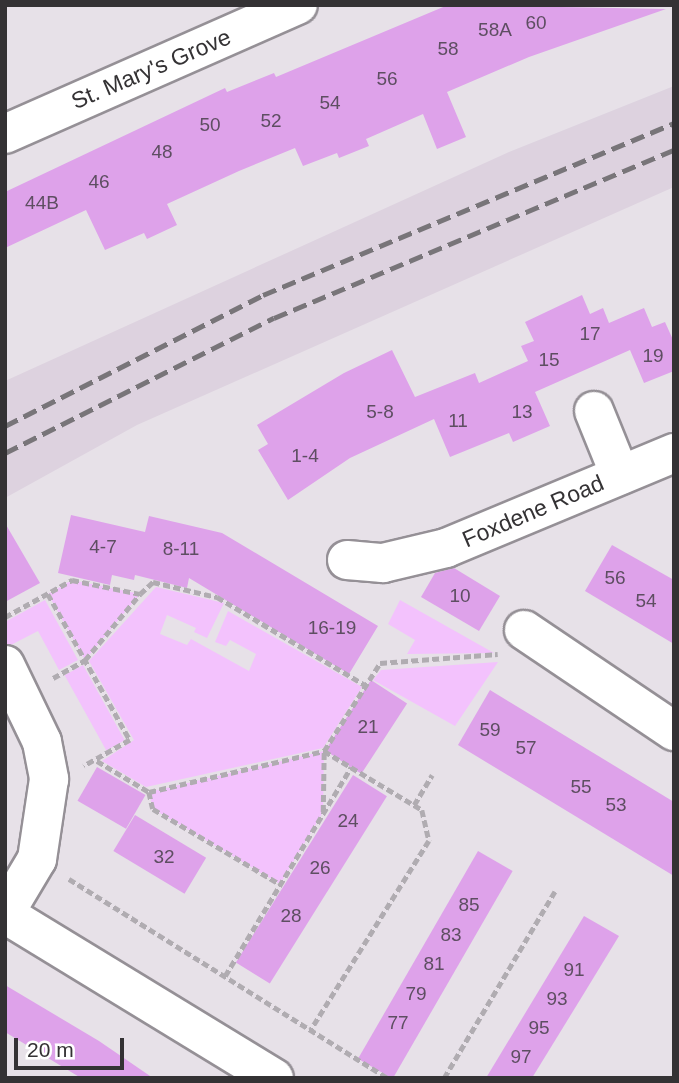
<!DOCTYPE html>
<html>
<head>
<meta charset="utf-8">
<style>
	body { margin:0 }
	#map { position:relative; width:679px; height:1083px; overflow:hidden; background:#e7e1e8; font-family:Helvetica,sans-serif }
	div>[style] { position:absolute }
	.built>* { inset:0; background:#ddd2df }
	.green>* { inset:0; background:#f3c2fd; transform-origin:0 0 }
	.building>* { inset:0; background:#dea2ea; transform-origin:0 0 }
	.path>* { height:4.5px; margin-top:-2.25px; transform-origin:0; background:repeating-linear-gradient(90deg,#b0acb1 0 7px,transparent 0 10.5px) }
	.roads { filter:drop-shadow(2px 0 #959096) drop-shadow(-2px 0 #959096) drop-shadow(0 2px #959096) drop-shadow(0 -2px #959096) }
	.minor>* { height:38px; margin:-19px; padding:0 19px; transform-origin:19px; border-radius:19px; background:#fff }
	.rail>* { height:5px; margin-top:-2.5px; transform-origin:0; background:repeating-linear-gradient(90deg,#787579 0 14px,transparent 0 21px) }
	span { translate:-50% -50%; white-space:nowrap; text-align:center; line-height:1.15; -webkit-text-stroke:5px #fff; paint-order:stroke }
	.number-label { font-size:19px; color:#5e4e62 }
	.number-label span { -webkit-text-stroke-width:0 }
	.street-label { font-size:23px; color:#343234 }
	.frame { position:absolute; inset:0; border:7px solid #343234; pointer-events:none }
	.scale { position:absolute; left:14px; top:1038px; width:110px; height:32px; box-sizing:border-box; border:4px solid #343234; border-top:0; padding-left:9px; font-size:21px; line-height:24px; white-space:nowrap; color:#343234; -webkit-text-stroke:5px #fff; paint-order:stroke }
</style>
</head>
<body>
<div id="map">
	<div class="built">
		<i style="clip-path:polygon(674px 86px,674px 187px,137px 425px,5px 498px,5px 381px,509px 152px)"></i>
	</div>
	<div class="green">
		<i style="clip-path:polygon(72px 580px,140px 594px,85px 660px,48px 594px)"></i>
		<i style="clip-path:polygon(156px 587px,224px 603px,207px 638px,194px 632px,196px 628px,167px 615px,160px 634px,187px 645px,191px 639px,249px 671px,256px 654px,230px 640px,226px 646px,215px 642px,228px 611px,362px 687px,323px 748px,146px 787px,102px 761px,134px 740px,89px 661px)"></i>
		<i style="clip-path:polygon(45px 600px,78px 660px,59px 670px,38px 631px,5px 648px,5px 622px)"></i>
		<i style="clip-path:polygon(400px 600px,494px 653px,407px 654px,415px 640px,388px 624px)"></i>
		<i style="clip-path:polygon(498px 662px,455px 726px,373px 680px,381px 670px)"></i>
		<i style="left:83px;top:665px;width:86px;height:21px;rotate:61deg"></i>
		<i style="clip-path:polygon(324px 751px,323px 812px,280px 884px,153px 809px,149px 792px)"></i>
	</div>
	<div class="building">
		<i style="clip-path:polygon(448px 5px,666px 9px,529px 57px,447px 92px,466px 137px,437px 149px,423px 114px,366px 139px,369px 146px,339px 158px,337px 153px,303px 166px,295px 148px,239px 171px,167px 204px,177px 225px,147px 239px,144px 233px,105px 250px,86px 210px,5px 248px,5px 192px,225px 88px,227px 92px,274px 73px,276px 77px)"></i>
		<i style="clip-path:polygon(582px 295px,590px 314px,603px 308px,609px 323px,644px 308px,652px 327px,665px 322px,674px 342px,674px 371px,644px 383px,630px 350px,535px 392px,550px 426px,513px 442px,509px 433px,450px 457px,434px 419px,350px 458px,288px 500px,258px 450px,268px 444px,257px 425px,344px 373px,392px 350px,415px 397px,475px 373px,479px 383px,528px 361px,521px 346px,534px 341px,525px 322px)"></i>
		<i style="clip-path:polygon(71px 515px,145px 532px,149px 516px,222px 533px,378px 626px,349px 674px,189px 578px,187px 588px,135px 575px,134px 580px,112px 575px,110px 585px,58px 573px)"></i>
		<i style="clip-path:polygon(5px 523px,40px 583px,5px 602px)"></i>
		<i style="clip-path:polygon(612px 545px,674px 580px,674px 644px,585px 591px)"></i>
		<i style="clip-path:polygon(454px 568px,500px 596px,479px 631px,421px 597px,435px 573px)"></i>
		<i style="left:371px;top:680px;width:43px;height:84px;rotate:33deg"></i>
		<i style="clip-path:polygon(490px 690px,674px 802px,674px 876px,458px 745px)"></i>
		<i style="left:97px;top:767px;width:56px;height:39px;rotate:30deg"></i>
		<i style="left:353px;top:775px;width:40px;height:221px;rotate:32deg"></i>
		<i style="left:135px;top:815px;width:83px;height:42px;rotate:31deg"></i>
		<i style="left:478px;top:851px;width:40px;height:240px;rotate:30deg"></i>
		<i style="clip-path:polygon(584px 916px,619px 936px,583px 995px,532px 1078px,486px 1078px)"></i>
		<i style="clip-path:polygon(5px 985px,99px 1041px,153px 1078px,81px 1078px,5px 1032px)"></i>
	</div>
	<div class="path">
		<i style="left:48px;top:594px;width:167px;rotate:60.7deg"></i>
		<i style="left:130px;top:740px;width:53px;rotate:150.5deg"></i>
		<i style="left:5px;top:617px;width:77px;rotate:-28.9deg"></i>
		<i style="left:72px;top:580px;width:69px;rotate:11.6deg"></i>
		<i style="left:140px;top:594px;width:18px;rotate:-43deg"></i>
		<i style="left:153px;top:582px;width:66px;rotate:13.2deg"></i>
		<i style="left:217px;top:597px;width:172px;rotate:30.7deg"></i>
		<i style="left:53px;top:678px;width:37px;rotate:-29deg"></i>
		<i style="left:85px;top:660px;width:86px;rotate:-50.2deg"></i>
		<i style="left:97px;top:761px;width:61px;rotate:30.8deg"></i>
		<i style="left:149px;top:792px;width:180px;rotate:-13.2deg"></i>
		<i style="left:324px;top:751px;width:114px;rotate:31deg"></i>
		<i style="left:422px;top:810px;width:32px;rotate:77deg"></i>
		<i style="left:429px;top:841px;width:223px;rotate:122deg"></i>
		<i style="left:149px;top:792px;width:17px;rotate:77deg"></i>
		<i style="left:153px;top:809px;width:147px;rotate:30.6deg"></i>
		<i style="left:414px;top:805px;width:35px;rotate:-59deg"></i>
		<i style="left:323px;top:812px;width:61px;rotate:-89.1deg"></i>
		<i style="left:324px;top:751px;width:104px;rotate:-57.5deg"></i>
		<i style="left:380px;top:663px;width:118px;rotate:-4.4deg"></i>
		<i style="left:69px;top:879px;width:375px;rotate:32deg"></i>
		<i style="left:225px;top:976px;width:244px;rotate:-58.9deg"></i>
		<i style="left:444px;top:1078px;width:217px;rotate:-59.3deg"></i>
	</div>
	<div class="roads">
		<div class="minor">
			<i style="left:5px;top:134px;width:320px;rotate:-23.8deg"></i>
			<i style="left:594px;top:411px;width:69px;rotate:67.9deg"></i>
			<i style="left:347px;top:560px;width:36px;rotate:5deg"></i>
			<i style="left:383px;top:563px;width:65px;rotate:-13.4deg"></i>
			<i style="left:446px;top:548px;width:247px;rotate:-22.6deg"></i>
			<i style="left:524px;top:630px;width:181px;rotate:34deg"></i>
			<i style="left:5px;top:665px;width:85px;rotate:64.3deg"></i>
			<i style="left:42px;top:742px;width:38px;rotate:79deg"></i>
			<i style="left:49px;top:779px;width:81px;rotate:98.5deg"></i>
			<i style="left:37px;top:859px;width:63px;rotate:120.7deg"></i>
			<i style="left:5px;top:914px;width:315px;rotate:31.4deg"></i>
		</div>
	</div>
	<div class="rail">
		<i style="left:5px;top:426px;width:289px;rotate:-26.9deg"></i>
		<i style="left:263px;top:295px;width:446px;rotate:-22.7deg"></i>
		<i style="left:5px;top:453px;width:301px;rotate:-26.7deg"></i>
		<i style="left:274px;top:318px;width:434px;rotate:-22.8deg"></i>
	</div>
	<div class="number-label">
		<span style="left:536px;top:23px">60</span>
		<span style="left:495px;top:30px">58A</span>
		<span style="left:448px;top:49px">58</span>
		<span style="left:387px;top:79px">56</span>
		<span style="left:330px;top:103px">54</span>
		<span style="left:271px;top:121px">52</span>
		<span style="left:210px;top:125px">50</span>
		<span style="left:162px;top:152px">48</span>
		<span style="left:99px;top:182px">46</span>
		<span style="left:42px;top:203px">44B</span>
		<span style="left:590px;top:334px">17</span>
		<span style="left:653px;top:356px">19</span>
		<span style="left:549px;top:360px">15</span>
		<span style="left:380px;top:412px">5-8</span>
		<span style="left:522px;top:412px">13</span>
		<span style="left:458px;top:421px">11</span>
		<span style="left:305px;top:456px">1-4</span>
		<span style="left:103px;top:547px">4-7</span>
		<span style="left:181px;top:549px">8-11</span>
		<span style="left:615px;top:578px">56</span>
		<span style="left:460px;top:596px">10</span>
		<span style="left:646px;top:601px">54</span>
		<span style="left:332px;top:628px">16-19</span>
		<span style="left:368px;top:727px">21</span>
		<span style="left:490px;top:730px">59</span>
		<span style="left:526px;top:748px">57</span>
		<span style="left:581px;top:787px">55</span>
		<span style="left:616px;top:805px">53</span>
		<span style="left:348px;top:821px">24</span>
		<span style="left:164px;top:857px">32</span>
		<span style="left:320px;top:868px">26</span>
		<span style="left:469px;top:905px">85</span>
		<span style="left:291px;top:916px">28</span>
		<span style="left:451px;top:935px">83</span>
		<span style="left:434px;top:964px">81</span>
		<span style="left:574px;top:970px">91</span>
		<span style="left:416px;top:994px">79</span>
		<span style="left:557px;top:999px">93</span>
		<span style="left:398px;top:1023px">77</span>
		<span style="left:539px;top:1028px">95</span>
		<span style="left:521px;top:1057px">97</span>
	</div>
	<div class="street-label">
		<span style="left:151px;top:69px;rotate:-23deg">St. Mary's Grove</span>
		<span style="left:533px;top:511px;rotate:-23deg">Foxdene Road</span>
	</div>
	<div class="frame"></div>
	<div class="scale">20 m</div>
</div>
</body>
</html>
